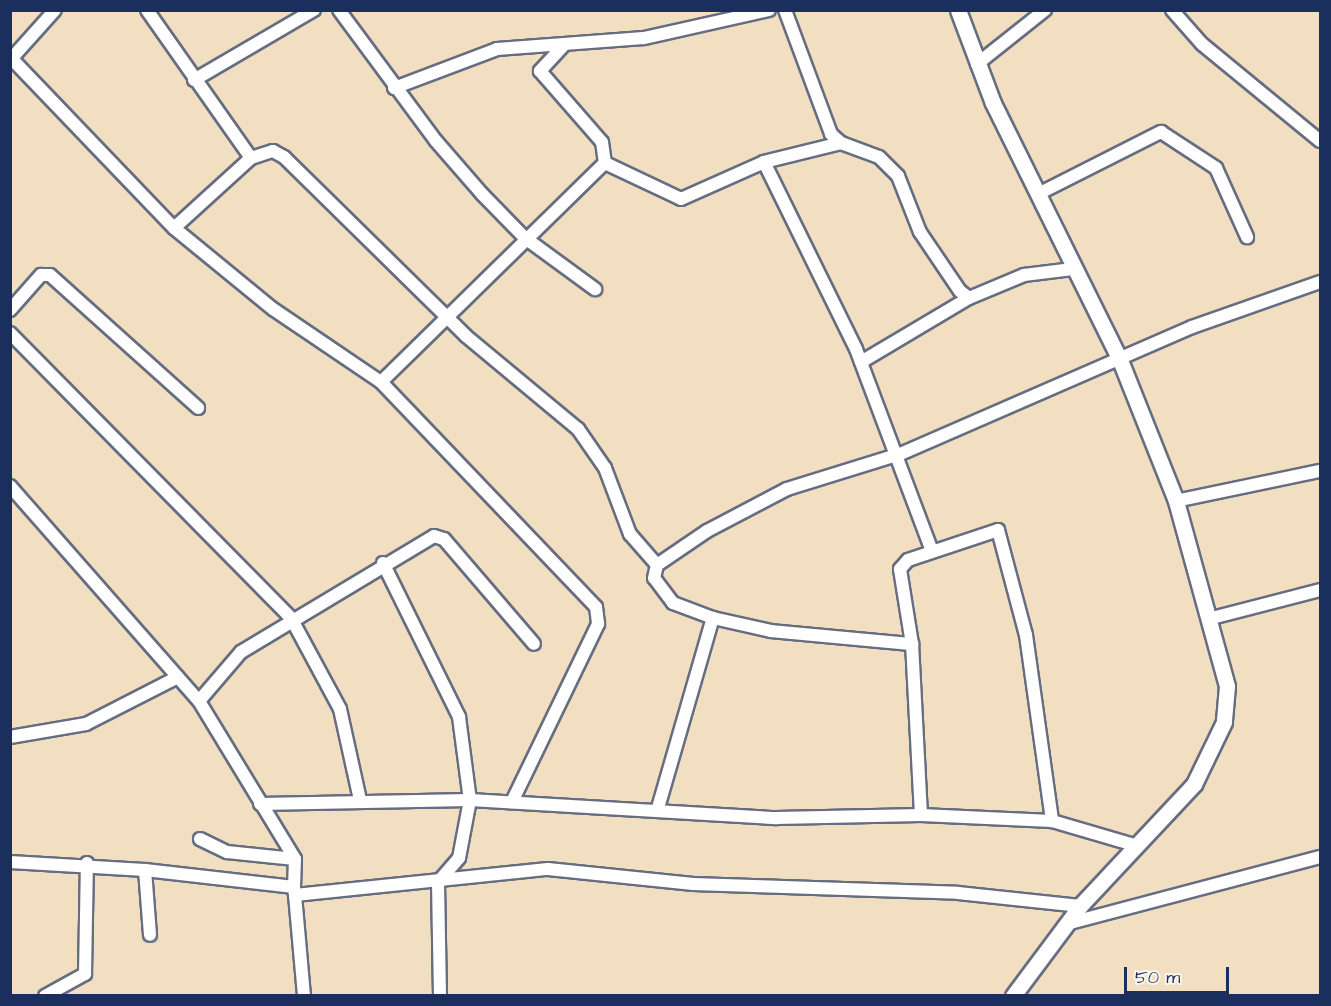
<!DOCTYPE html>
<html>
<head>
<meta charset="utf-8">
<style>
	body { margin:0 }
	#map { position:relative; width:1331px; height:1006px; overflow:hidden; background:#f2dfc1; font-family:"Architects Daughter",sans-serif }
	div>[style] { position:absolute }
	.roads { filter:drop-shadow(2px 0 #666d81) drop-shadow(-2px 0 #666d81) drop-shadow(0 2px #666d81) drop-shadow(0 -2px #666d81) }
	.minor>* { height:12px; margin:-6px; padding:0 6px; transform-origin:6px; border-radius:6px; background:#fff }
	.tertiary>* { height:15px; margin:-7.5px; padding:0 7.5px; transform-origin:7.5px; border-radius:7.5px; background:#fff }
	span { translate:-50% -50%; white-space:nowrap; text-align:center; line-height:1.15; -webkit-text-stroke:6px #fbf7ec; paint-order:stroke }
	.frame { position:absolute; inset:0; border:12px solid #1b2f5e; pointer-events:none }
	.scale { position:absolute; left:1124px; top:967px; width:105px; height:27px; box-sizing:border-box; border:3px solid #1b2f5e; border-top:0; padding-left:8px; font-size:18px; line-height:21px; white-space:nowrap; color:#1b2f5e; -webkit-text-stroke:4px #fbf7ec; paint-order:stroke }
</style>
</head>
<body>
<div id="map">
	<div class="roads">
		<div class="minor">
			<i style="left:147px;top:10px;width:181px;rotate:54.9deg"></i>
			<i style="left:339px;top:10px;width:163px;rotate:53.5deg"></i>
			<i style="left:436px;top:141px;width:70px;rotate:49deg"></i>
			<i style="left:482px;top:194px;width:62px;rotate:45.7deg"></i>
			<i style="left:525px;top:238px;width:87px;rotate:36.1deg"></i>
			<i style="left:785px;top:10px;width:132px;rotate:69.6deg"></i>
			<i style="left:831px;top:134px;width:13px;rotate:42deg"></i>
			<i style="left:841px;top:143px;width:40px;rotate:20.2deg"></i>
			<i style="left:879px;top:157px;width:27px;rotate:45deg"></i>
			<i style="left:898px;top:176px;width:60px;rotate:68.6deg"></i>
			<i style="left:920px;top:232px;width:71px;rotate:55.9deg"></i>
			<i style="left:960px;top:291px;width:11px;rotate:38deg"></i>
			<i style="left:969px;top:298px;width:60px;rotate:-22.7deg"></i>
			<i style="left:1024px;top:275px;width:49px;rotate:-7deg"></i>
			<i style="left:1172px;top:10px;width:45px;rotate:48.6deg"></i>
			<i style="left:1202px;top:44px;width:153px;rotate:39.4deg"></i>
			<i style="left:565px;top:44px;width:37px;rotate:133deg"></i>
			<i style="left:540px;top:71px;width:94px;rotate:48.9deg"></i>
			<i style="left:602px;top:142px;width:21px;rotate:82deg"></i>
			<i style="left:10px;top:57px;width:237px;rotate:46.2deg"></i>
			<i style="left:174px;top:228px;width:128px;rotate:39.3deg"></i>
			<i style="left:273px;top:309px;width:130px;rotate:34.1deg"></i>
			<i style="left:381px;top:382px;width:311px;rotate:46.3deg"></i>
			<i style="left:596px;top:607px;width:17px;rotate:83deg"></i>
			<i style="left:598px;top:624px;width:198px;rotate:115.8deg"></i>
			<i style="left:12px;top:58px;width:64px;rotate:-48.1deg"></i>
			<i style="left:977px;top:64px;width:87px;rotate:-38.5deg"></i>
			<i style="left:194px;top:80px;width:139px;rotate:-30.3deg"></i>
			<i style="left:394px;top:88px;width:110px;rotate:-20.7deg"></i>
			<i style="left:497px;top:49px;width:147px;rotate:-4.3deg"></i>
			<i style="left:644px;top:38px;width:128px;rotate:-12.6deg"></i>
			<i style="left:764px;top:162px;width:208px;rotate:63.8deg"></i>
			<i style="left:856px;top:349px;width:216px;rotate:69.4deg"></i>
			<i style="left:605px;top:163px;width:84px;rotate:25.3deg"></i>
			<i style="left:681px;top:199px;width:91px;rotate:-24deg"></i>
			<i style="left:764px;top:162px;width:79px;rotate:-13.9deg"></i>
			<i style="left:1040px;top:193px;width:136px;rotate:-26.8deg"></i>
			<i style="left:1161px;top:132px;width:66px;rotate:33.2deg"></i>
			<i style="left:1216px;top:168px;width:76px;rotate:65.8deg"></i>
			<i style="left:174px;top:228px;width:104px;rotate:-42.3deg"></i>
			<i style="left:251px;top:158px;width:23px;rotate:-18deg"></i>
			<i style="left:273px;top:151px;width:13px;rotate:29deg"></i>
			<i style="left:284px;top:157px;width:255px;rotate:44.5deg"></i>
			<i style="left:466px;top:336px;width:146px;rotate:39.7deg"></i>
			<i style="left:578px;top:429px;width:47px;rotate:55.3deg"></i>
			<i style="left:605px;top:468px;width:71px;rotate:69.3deg"></i>
			<i style="left:630px;top:534px;width:41px;rotate:48.9deg"></i>
			<i style="left:10px;top:310px;width:47px;rotate:-48.5deg"></i>
			<i style="left:41px;top:275px;width:9px"></i>
			<i style="left:50px;top:275px;width:199px;rotate:41.9deg"></i>
			<i style="left:10px;top:333px;width:400px;rotate:45.4deg"></i>
			<i style="left:291px;top:618px;width:103px;rotate:61.7deg"></i>
			<i style="left:340px;top:709px;width:93px;rotate:77.6deg"></i>
			<i style="left:861px;top:362px;width:126px;rotate:-30.7deg"></i>
			<i style="left:381px;top:382px;width:313px;rotate:-44.4deg"></i>
			<i style="left:10px;top:486px;width:286px;rotate:48.7deg"></i>
			<i style="left:199px;top:701px;width:185px;rotate:58.7deg"></i>
			<i style="left:295px;top:859px;width:28px;rotate:92deg"></i>
			<i style="left:1176px;top:501px;width:147px;rotate:-11.8deg"></i>
			<i style="left:383px;top:563px;width:172px;rotate:63.7deg"></i>
			<i style="left:459px;top:717px;width:84px;rotate:82.5deg"></i>
			<i style="left:470px;top:800px;width:59px;rotate:100.7deg"></i>
			<i style="left:459px;top:858px;width:32px;rotate:131deg"></i>
			<i style="left:438px;top:882px;width:114px;rotate:89deg"></i>
			<i style="left:713px;top:618px;width:43px;rotate:-159.4deg"></i>
			<i style="left:673px;top:603px;width:31px;rotate:-127deg"></i>
			<i style="left:654px;top:578px;width:13px;rotate:-77deg"></i>
			<i style="left:657px;top:565px;width:60px;rotate:-34.2deg"></i>
			<i style="left:707px;top:531px;width:90px;rotate:-27.7deg"></i>
			<i style="left:787px;top:489px;width:118px;rotate:-17.2deg"></i>
			<i style="left:900px;top:454px;width:318px;rotate:-23.5deg"></i>
			<i style="left:1192px;top:327px;width:136px;rotate:-19.4deg"></i>
			<i style="left:1208px;top:619px;width:116px;rotate:-14.5deg"></i>
			<i style="left:199px;top:701px;width:65px;rotate:-49.4deg"></i>
			<i style="left:241px;top:652px;width:225px;rotate:-31deg"></i>
			<i style="left:434px;top:536px;width:10px;rotate:17deg"></i>
			<i style="left:444px;top:539px;width:138px;rotate:49.4deg"></i>
			<i style="left:10px;top:737px;width:77px;rotate:-9.7deg"></i>
			<i style="left:86px;top:724px;width:103px;rotate:-27.1deg"></i>
			<i style="left:260px;top:804px;width:210px;rotate:-1.1deg"></i>
			<i style="left:470px;top:800px;width:307px;rotate:3.4deg"></i>
			<i style="left:776px;top:818px;width:145px;rotate:-1.2deg"></i>
			<i style="left:921px;top:815px;width:131px;rotate:2.6deg"></i>
			<i style="left:1052px;top:821px;width:85px;rotate:16.3deg"></i>
			<i style="left:658px;top:808px;width:198px;rotate:-73.9deg"></i>
			<i style="left:713px;top:618px;width:59px;rotate:12.6deg"></i>
			<i style="left:771px;top:631px;width:142px;rotate:5.3deg"></i>
			<i style="left:921px;top:815px;width:171px;rotate:-93deg"></i>
			<i style="left:912px;top:644px;width:76px;rotate:-99.1deg"></i>
			<i style="left:900px;top:569px;width:12px;rotate:-48deg"></i>
			<i style="left:908px;top:560px;width:95px;rotate:-18.4deg"></i>
			<i style="left:998px;top:530px;width:109px;rotate:75.1deg"></i>
			<i style="left:1026px;top:635px;width:188px;rotate:82deg"></i>
			<i style="left:200px;top:839px;width:30px;rotate:26deg"></i>
			<i style="left:227px;top:852px;width:68px;rotate:5.9deg"></i>
			<i style="left:10px;top:862px;width:135px;rotate:3.4deg"></i>
			<i style="left:145px;top:870px;width:150px;rotate:6.5deg"></i>
			<i style="left:294px;top:887px;width:8px;rotate:83deg"></i>
			<i style="left:295px;top:895px;width:254px;rotate:-5.9deg"></i>
			<i style="left:548px;top:869px;width:146px;rotate:5.9deg"></i>
			<i style="left:693px;top:884px;width:265px;rotate:1.9deg"></i>
			<i style="left:958px;top:893px;width:123px;rotate:6.1deg"></i>
			<i style="left:145px;top:870px;width:65px;rotate:85.6deg"></i>
			<i style="left:295px;top:895px;width:101px;rotate:84.9deg"></i>
			<i style="left:1070px;top:923px;width:259px;rotate:-14.8deg"></i>
			<i style="left:45px;top:996px;width:46px;rotate:-28.8deg"></i>
			<i style="left:85px;top:974px;width:111px;rotate:-89deg"></i>
		</div>
		<div class="tertiary">
			<i style="left:958px;top:10px;width:99px;rotate:69.4deg"></i>
			<i style="left:993px;top:103px;width:287px;rotate:63.7deg"></i>
			<i style="left:1120px;top:360px;width:152px;rotate:68.3deg"></i>
			<i style="left:1176px;top:501px;width:192px;rotate:74.6deg"></i>
			<i style="left:1227px;top:686px;width:36px;rotate:95deg"></i>
			<i style="left:1224px;top:722px;width:69px;rotate:115.8deg"></i>
			<i style="left:1194px;top:784px;width:167px;rotate:133.1deg"></i>
			<i style="left:1080px;top:906px;width:112px;rotate:126.7deg"></i>
		</div>
	</div>
	<div class="frame"></div>
	<div class="scale">50 m</div>
</div>
</body>
</html>
